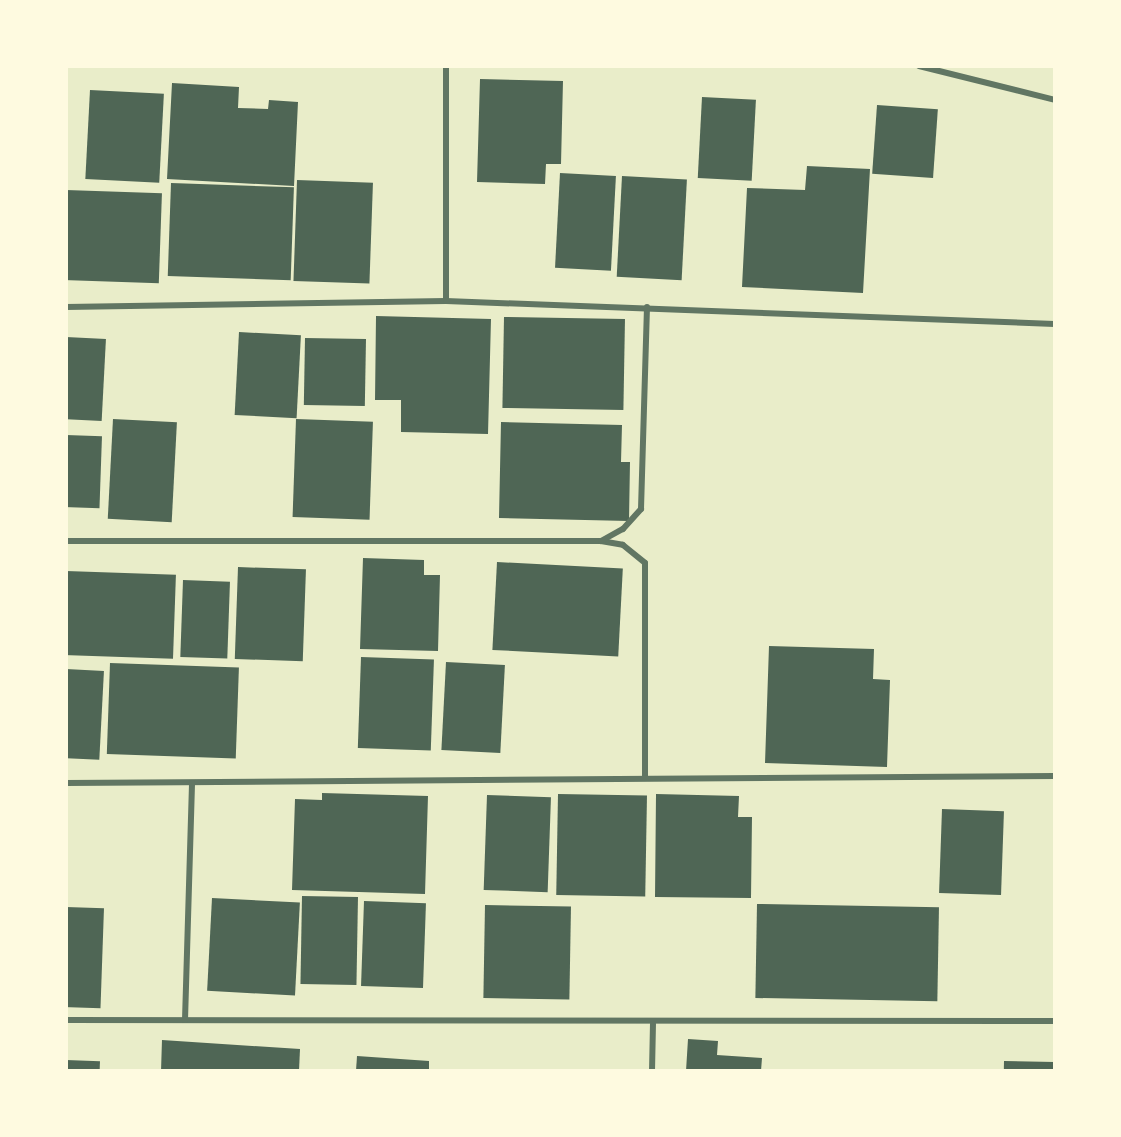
<!DOCTYPE html>
<html>
<head>
<meta charset="utf-8">
<style>
	body { margin:0 }
	#map { position:relative; width:1121px; height:1137px; overflow:hidden; background:#e9edc9; font-family:Jost,sans-serif }
	div>[style] { position:absolute }
	.building>* { inset:0; background:#4f6655; transform-origin:0 0 }
	.minor>* { height:6px; margin:-3px; padding:0 3px; transform-origin:3px; border-radius:3px; background:#617663 }
	span { translate:-50% -50%; white-space:nowrap; text-align:center; line-height:1.15; -webkit-text-stroke:4.5px #fefae0; paint-order:stroke }
	.frame { position:absolute; inset:0; border:68px solid #fefae0; pointer-events:none }
</style>
</head>
<body>
<div id="map">
	<div class="building">
		<i style="clip-path:polygon(480px 79px,563px 81px,561px 164px,546px 164px,545px 184px,477px 182px)"></i>
		<i style="clip-path:polygon(172px 83px,239px 87px,238px 108px,268px 109px,269px 100px,298px 102px,294px 186px,167px 179px)"></i>
		<i style="left:90px;top:90px;width:74px;height:89px;rotate:3deg"></i>
		<i style="left:702px;top:97px;width:54px;height:81px;rotate:3deg"></i>
		<i style="left:877px;top:105px;width:61px;height:69px;rotate:4deg"></i>
		<i style="clip-path:polygon(807px 166px,870px 169px,863px 293px,742px 287px,747px 188px,805px 190px)"></i>
		<i style="left:560px;top:173px;width:56px;height:95px;rotate:3deg"></i>
		<i style="left:622px;top:176px;width:65px;height:101px;rotate:3deg"></i>
		<i style="left:297px;top:180px;width:76px;height:101px;rotate:2deg"></i>
		<i style="left:171px;top:183px;width:123px;height:93px;rotate:2deg"></i>
		<i style="left:66px;top:190px;width:96px;height:90px;rotate:2deg"></i>
		<i style="clip-path:polygon(376px 316px,491px 319px,488px 434px,401px 432px,401px 400px,375px 400px)"></i>
		<i style="left:504px;top:317px;width:121px;height:91px;rotate:1deg"></i>
		<i style="left:239px;top:332px;width:62px;height:83px;rotate:3deg"></i>
		<i style="left:66px;top:337px;width:40px;height:82px;rotate:3deg"></i>
		<i style="left:305px;top:338px;width:61px;height:67px;rotate:1deg"></i>
		<i style="left:113px;top:419px;width:64px;height:100px;rotate:3deg"></i>
		<i style="left:296px;top:419px;width:77px;height:98px;rotate:2deg"></i>
		<i style="clip-path:polygon(501px 422px,622px 425px,621px 462px,630px 462px,629px 521px,499px 518px)"></i>
		<i style="left:66px;top:435px;width:36px;height:72px;rotate:2deg"></i>
		<i style="clip-path:polygon(363px 558px,424px 560px,424px 575px,440px 575px,438px 651px,360px 649px)"></i>
		<i style="left:497px;top:562px;width:126px;height:88px;rotate:3deg"></i>
		<i style="left:238px;top:567px;width:68px;height:92px;rotate:2deg"></i>
		<i style="left:66px;top:571px;width:110px;height:84px;rotate:2deg"></i>
		<i style="left:183px;top:580px;width:47px;height:77px;rotate:2deg"></i>
		<i style="clip-path:polygon(769px 646px,874px 649px,873px 679px,890px 680px,887px 767px,765px 763px)"></i>
		<i style="left:361px;top:657px;width:73px;height:91px;rotate:2deg"></i>
		<i style="left:446px;top:662px;width:59px;height:88px;rotate:3deg"></i>
		<i style="left:110px;top:663px;width:129px;height:91px;rotate:2deg"></i>
		<i style="left:66px;top:669px;width:38px;height:89px;rotate:3deg"></i>
		<i style="clip-path:polygon(322px 793px,428px 796px,425px 894px,292px 890px,295px 799px,322px 800px)"></i>
		<i style="left:558px;top:794px;width:89px;height:101px;rotate:1deg"></i>
		<i style="clip-path:polygon(656px 794px,739px 796px,738px 817px,752px 817px,751px 898px,655px 897px)"></i>
		<i style="left:487px;top:795px;width:64px;height:95px;rotate:2deg"></i>
		<i style="left:942px;top:809px;width:62px;height:84px;rotate:2deg"></i>
		<i style="left:302px;top:896px;width:56px;height:88px;rotate:1deg"></i>
		<i style="left:212px;top:898px;width:88px;height:93px;rotate:3deg"></i>
		<i style="left:364px;top:901px;width:62px;height:85px;rotate:2deg"></i>
		<i style="left:757px;top:904px;width:182px;height:94px;rotate:1deg"></i>
		<i style="left:485px;top:905px;width:86px;height:93px;rotate:1deg"></i>
		<i style="left:66px;top:907px;width:38px;height:100px;rotate:2deg"></i>
		<i style="clip-path:polygon(688px 1039px,718px 1041px,717px 1055px,762px 1058px,761px 1071px,686px 1071px)"></i>
		<i style="clip-path:polygon(162px 1040px,300px 1049px,299px 1071px,161px 1071px)"></i>
		<i style="clip-path:polygon(357px 1056px,429px 1061px,429px 1071px,356px 1071px)"></i>
		<i style="left:66px;top:1060px;width:34px;height:11px;rotate:2deg"></i>
		<i style="left:1004px;top:1061px;width:51px;height:10px;rotate:1deg"></i>
	</div>
	<div class="minor">
		<i style="left:919px;top:66px;width:140px;rotate:14deg"></i>
		<i style="left:446px;top:301px;width:235px;rotate:-90deg"></i>
		<i style="left:66px;top:307px;width:380px;rotate:-0.9deg"></i>
		<i style="left:446px;top:301px;width:609px;rotate:2.16deg"></i>
		<i style="left:66px;top:541px;width:535px"></i>
		<i style="left:601px;top:541px;width:22px;rotate:10deg"></i>
		<i style="left:623px;top:545px;width:28px;rotate:39deg"></i>
		<i style="left:645px;top:563px;width:214px;rotate:90deg"></i>
		<i style="left:601px;top:541px;width:25px;rotate:-29deg"></i>
		<i style="left:623px;top:529px;width:27px;rotate:-48deg"></i>
		<i style="left:641px;top:509px;width:202px;rotate:-88.3deg"></i>
		<i style="left:66px;top:783px;width:989px;rotate:-0.41deg"></i>
		<i style="left:66px;top:1020px;width:989px;rotate:0.06deg"></i>
		<i style="left:185px;top:1020px;width:237px;rotate:-88.3deg"></i>
		<i style="left:652px;top:1071px;width:47px;rotate:-88.8deg"></i>
	</div>
	<div class="frame"></div>
</div>
</body>
</html>
